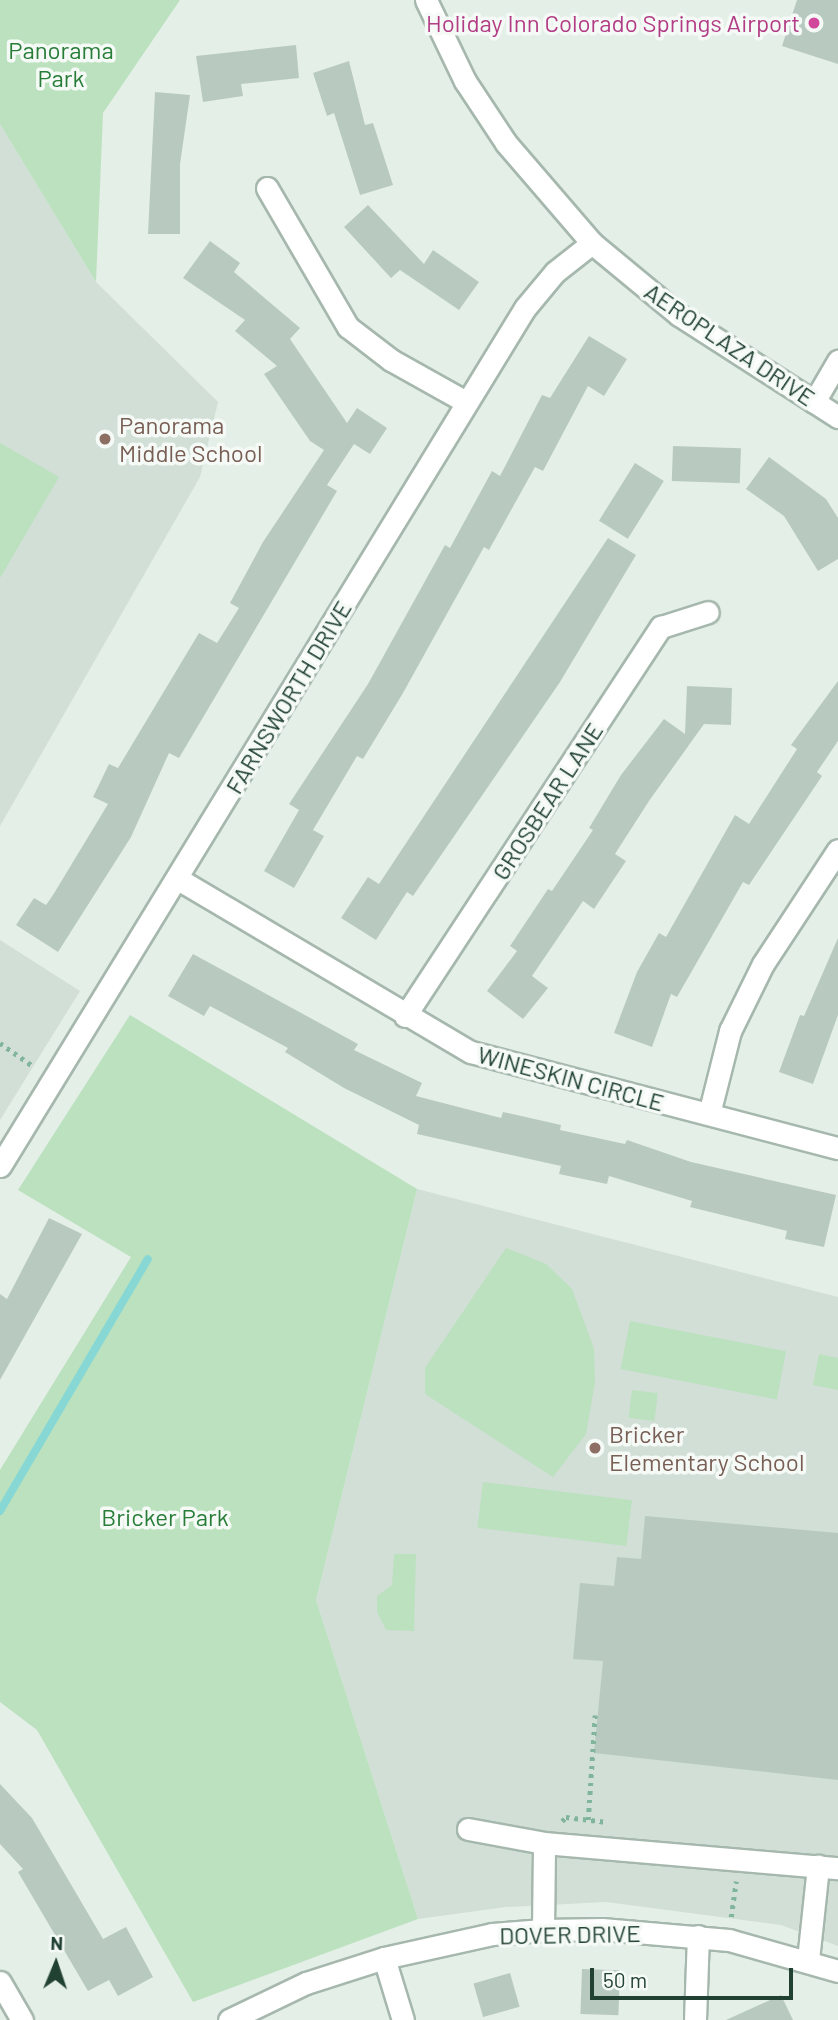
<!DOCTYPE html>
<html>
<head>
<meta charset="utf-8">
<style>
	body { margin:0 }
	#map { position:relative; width:838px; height:2020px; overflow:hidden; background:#e4efe7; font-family:Barlow,sans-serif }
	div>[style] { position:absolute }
	.built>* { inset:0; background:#d1dfd6 }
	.green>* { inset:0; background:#bbe1be; transform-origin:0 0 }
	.stream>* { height:8px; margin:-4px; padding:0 4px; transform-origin:4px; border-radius:4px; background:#87d8d5 }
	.building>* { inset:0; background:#b8cac0; transform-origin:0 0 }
	.path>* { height:4.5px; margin-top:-2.25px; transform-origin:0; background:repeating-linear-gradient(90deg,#81b59b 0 3.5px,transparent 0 8.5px) }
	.roads { filter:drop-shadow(2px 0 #a6b8ad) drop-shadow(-2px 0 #a6b8ad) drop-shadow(0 2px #a6b8ad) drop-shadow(0 -2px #a6b8ad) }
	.minor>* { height:21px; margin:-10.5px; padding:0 10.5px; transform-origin:10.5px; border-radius:10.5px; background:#fff }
	.dots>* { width:19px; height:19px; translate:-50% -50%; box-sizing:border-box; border:4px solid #f5faf6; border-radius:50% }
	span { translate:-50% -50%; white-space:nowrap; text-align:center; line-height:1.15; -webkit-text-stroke:7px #f5faf6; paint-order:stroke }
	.hotel-label { font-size:24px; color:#b23c85 }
	.right { translate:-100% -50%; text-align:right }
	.park-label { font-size:24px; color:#277d38 }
	.street-label { font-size:24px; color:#214233 }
	.education-label { font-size:24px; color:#785e54 }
	.left { translate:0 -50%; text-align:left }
	.north { position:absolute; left:21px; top:1929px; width:70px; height:70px; -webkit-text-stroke:5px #f5faf6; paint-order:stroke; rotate:2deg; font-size:19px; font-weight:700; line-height:28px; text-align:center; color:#214233 }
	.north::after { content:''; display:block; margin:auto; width:24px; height:32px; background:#214233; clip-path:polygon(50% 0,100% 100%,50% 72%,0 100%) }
	.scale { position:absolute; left:590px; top:1968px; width:203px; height:32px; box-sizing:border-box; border:4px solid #214233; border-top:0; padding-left:9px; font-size:21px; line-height:24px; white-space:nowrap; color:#214233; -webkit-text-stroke:5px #f5faf6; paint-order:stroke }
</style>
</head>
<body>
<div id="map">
	<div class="built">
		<i style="clip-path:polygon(0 124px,96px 282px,218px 402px,200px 477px,0 826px)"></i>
		<i style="clip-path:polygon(0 940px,80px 991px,0 1120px)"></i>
		<i style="clip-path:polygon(417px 1189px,838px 1297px,838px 1946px,781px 1925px,606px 1902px,506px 1907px,418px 1919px,316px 1600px)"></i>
	</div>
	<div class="green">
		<i style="clip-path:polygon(0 0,180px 0,103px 113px,96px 282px,0 124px)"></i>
		<i style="clip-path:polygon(0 443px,59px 477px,0 578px)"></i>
		<i style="clip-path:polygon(130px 1015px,417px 1189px,316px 1600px,418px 1919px,193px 2002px,37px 1730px,0 1702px,0 1470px,131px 1257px,18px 1190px)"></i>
		<i style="clip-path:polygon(506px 1248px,546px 1264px,572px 1289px,594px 1349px,595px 1382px,586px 1434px,553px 1477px,425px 1394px,425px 1368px)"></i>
		<i style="left:630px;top:1321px;width:159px;height:49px;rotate:11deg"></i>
		<i style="clip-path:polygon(819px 1354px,838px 1358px,838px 1390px,813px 1385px)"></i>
		<i style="left:632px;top:1390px;width:26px;height:28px;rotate:7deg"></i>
		<i style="left:483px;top:1482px;width:150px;height:46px;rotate:7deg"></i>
		<i style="clip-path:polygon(394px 1554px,416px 1554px,414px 1631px,386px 1630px,377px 1612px,377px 1596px,392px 1585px)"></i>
	</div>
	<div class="stream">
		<i style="left:0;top:1511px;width:292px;rotate:-59.6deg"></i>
	</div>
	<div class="building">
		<i style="clip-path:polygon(797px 0,838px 0,838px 64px,782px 46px)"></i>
		<i style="clip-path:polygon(296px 45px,299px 78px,241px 84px,243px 96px,203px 102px,196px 56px)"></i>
		<i style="clip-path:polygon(349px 61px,365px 125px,373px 123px,393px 185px,360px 195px,334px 113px,327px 116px,313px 73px)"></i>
		<i style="clip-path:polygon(155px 92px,190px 95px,180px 164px,180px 234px,148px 234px)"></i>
		<i style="clip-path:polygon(368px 205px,424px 264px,433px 250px,479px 282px,459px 310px,400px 270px,391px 278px,344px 227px)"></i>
		<i style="clip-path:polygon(210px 241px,240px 263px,234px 272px,300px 328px,290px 339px,347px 423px,357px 408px,387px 428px,370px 454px,354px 444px,327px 485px,337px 491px,179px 758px,169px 753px,131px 837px,58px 952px,16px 925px,34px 898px,46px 905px,53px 895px,108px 804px,93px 797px,109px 764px,118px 768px,199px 633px,217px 643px,239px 608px,230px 603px,263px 542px,324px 450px,310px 441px,264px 374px,277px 366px,235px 331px,245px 320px,183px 278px)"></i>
		<i style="clip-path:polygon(589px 336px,627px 359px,604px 396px,588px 386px,543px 471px,535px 467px,489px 550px,484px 547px,403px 693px,363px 759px,357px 756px,313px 830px,324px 836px,294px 888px,264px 871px,299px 810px,289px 804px,368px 684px,445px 545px,450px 548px,492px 471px,500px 476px,542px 395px,550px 398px)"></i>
		<i style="left:673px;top:446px;width:68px;height:35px;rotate:2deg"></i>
		<i style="clip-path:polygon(769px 457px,826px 499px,838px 518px,838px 559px,818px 571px,784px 516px,746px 489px)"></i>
		<i style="left:635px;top:463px;width:34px;height:68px;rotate:32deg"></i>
		<i style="clip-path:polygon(608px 538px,636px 555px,560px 682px,413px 896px,407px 892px,376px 940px,341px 918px,368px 877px,379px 884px)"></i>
		<i style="clip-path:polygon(838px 681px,838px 741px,817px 772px,822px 776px,749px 885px,743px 882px,677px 997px,671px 994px,652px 1047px,614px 1033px,637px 972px,659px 933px,666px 937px,735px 815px,749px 824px,797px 749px,791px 745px)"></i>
		<i style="clip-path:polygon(687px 686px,732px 688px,731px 725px,704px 724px,649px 801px,615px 854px,626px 861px,594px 909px,583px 901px,532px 976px,548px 988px,523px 1019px,487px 991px,517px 951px,510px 946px,548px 889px,552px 891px,593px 830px,589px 828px,621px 775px,664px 719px,685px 734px)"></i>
		<i style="clip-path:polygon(838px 938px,838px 1015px,813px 1084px,779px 1072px,800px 1015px,804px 1016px)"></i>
		<i style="clip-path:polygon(193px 954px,358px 1044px,354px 1050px,422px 1083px,416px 1096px,501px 1118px,503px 1112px,561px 1125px,560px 1130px,625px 1144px,627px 1140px,691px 1162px,836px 1195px,824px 1247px,785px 1239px,787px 1231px,690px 1207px,692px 1201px,609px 1176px,607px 1184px,559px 1174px,561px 1166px,417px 1134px,419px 1125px,344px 1088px,285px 1052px,288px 1048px,210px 1006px,204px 1016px,168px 996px)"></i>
		<i style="clip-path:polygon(49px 1218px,82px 1234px,0 1380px,0 1294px,7px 1299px)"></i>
		<i style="clip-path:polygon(645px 1516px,838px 1533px,838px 1780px,594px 1753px,603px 1661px,573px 1659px,580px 1583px,614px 1586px,617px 1557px,641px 1559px)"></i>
		<i style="clip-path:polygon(0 1784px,32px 1818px,103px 1939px,126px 1927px,153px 1977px,118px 1996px,109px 1980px,88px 1991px,18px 1872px,23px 1869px,0 1844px)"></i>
		<i style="left:582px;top:1969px;width:38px;height:45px;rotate:2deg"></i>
		<i style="left:510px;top:1973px;width:35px;height:38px;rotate:74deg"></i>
		<i style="clip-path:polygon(781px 1995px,793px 2020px,726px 2020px)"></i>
	</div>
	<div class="path">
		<i style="left:0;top:1043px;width:40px;rotate:34.9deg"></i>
		<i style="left:588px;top:1820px;width:105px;rotate:-86.2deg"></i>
		<i style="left:562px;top:1821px;width:6px;rotate:-45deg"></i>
		<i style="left:566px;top:1817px;width:41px;rotate:7deg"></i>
		<i style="left:731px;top:1917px;width:36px;rotate:-82deg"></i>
	</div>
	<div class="roads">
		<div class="minor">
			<i style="left:426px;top:0;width:90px;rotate:64.3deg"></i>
			<i style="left:465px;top:81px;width:74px;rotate:56.5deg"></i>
			<i style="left:506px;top:143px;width:132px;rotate:49.3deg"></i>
			<i style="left:592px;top:243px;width:113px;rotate:39.6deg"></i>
			<i style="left:679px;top:315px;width:189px;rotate:32.7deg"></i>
			<i style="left:267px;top:188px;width:161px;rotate:59.8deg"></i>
			<i style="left:348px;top:327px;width:54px;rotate:37.5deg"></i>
			<i style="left:391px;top:360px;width:86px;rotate:29.2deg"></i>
			<i style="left:814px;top:402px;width:48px;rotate:-59.7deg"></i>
			<i style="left:178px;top:879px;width:340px;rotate:30.6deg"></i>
			<i style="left:471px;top:1052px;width:379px;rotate:14.7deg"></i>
			<i style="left:405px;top:1016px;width:466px;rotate:-56.7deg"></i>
			<i style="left:661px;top:627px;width:49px;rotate:-17.7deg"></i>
			<i style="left:709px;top:1114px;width:86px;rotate:-75.8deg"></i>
			<i style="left:730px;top:1031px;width:75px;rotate:-63.8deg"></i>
			<i style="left:763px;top:964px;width:136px;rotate:-56.7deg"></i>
			<i style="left:0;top:1166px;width:1006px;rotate:-58.54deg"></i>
			<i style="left:525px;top:308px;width:47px;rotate:-50.2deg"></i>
			<i style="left:555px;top:272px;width:47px;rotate:-38.1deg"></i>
			<i style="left:468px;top:1829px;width:77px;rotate:10.4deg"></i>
			<i style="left:544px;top:1843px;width:295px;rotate:4.9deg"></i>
			<i style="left:543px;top:1930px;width:87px;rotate:-89.3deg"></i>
			<i style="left:384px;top:1958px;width:65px;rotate:73deg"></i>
			<i style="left:808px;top:1960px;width:95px;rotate:-83.9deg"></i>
			<i style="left:0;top:1982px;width:44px;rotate:59.9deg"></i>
			<i style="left:229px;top:2020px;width:85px;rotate:-25.7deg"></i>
			<i style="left:306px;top:1983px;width:82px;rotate:-17.8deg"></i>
			<i style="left:384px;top:1958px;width:111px;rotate:-12.5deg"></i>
			<i style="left:492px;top:1934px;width:51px;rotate:-4.5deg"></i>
			<i style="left:543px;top:1930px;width:59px;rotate:-1deg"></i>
			<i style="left:602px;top:1929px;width:127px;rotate:5deg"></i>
			<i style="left:729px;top:1940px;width:113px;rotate:15.9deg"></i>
			<i style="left:695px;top:2020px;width:84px;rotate:-88deg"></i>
		</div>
	</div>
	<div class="dots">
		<i style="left:814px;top:23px;background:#d1479c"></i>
		<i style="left:105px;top:439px;background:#8d6e63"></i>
		<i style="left:595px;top:1448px;background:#8d6e63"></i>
	</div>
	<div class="hotel-label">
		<span class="right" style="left:800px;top:23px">Holiday Inn Colorado Springs Airport</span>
	</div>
	<div class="park-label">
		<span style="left:61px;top:64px">Panorama<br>Park</span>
		<span style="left:165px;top:1517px">Bricker Park</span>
	</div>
	<div class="street-label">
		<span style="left:730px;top:344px;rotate:34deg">AEROPLAZA DRIVE</span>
		<span style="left:288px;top:697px;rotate:-59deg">FARNSWORTH DRIVE</span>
		<span style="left:547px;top:801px;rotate:-57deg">GROSBEAR LANE</span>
		<span style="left:571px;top:1078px;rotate:15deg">WINESKIN CIRCLE</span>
		<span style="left:570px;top:1934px;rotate:-1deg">DOVER DRIVE</span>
	</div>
	<div class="education-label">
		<span class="left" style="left:119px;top:439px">Panorama<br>Middle School</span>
		<span class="left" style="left:609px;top:1448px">Bricker<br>Elementary School</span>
	</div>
	<div class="north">N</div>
	<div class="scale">50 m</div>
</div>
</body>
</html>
